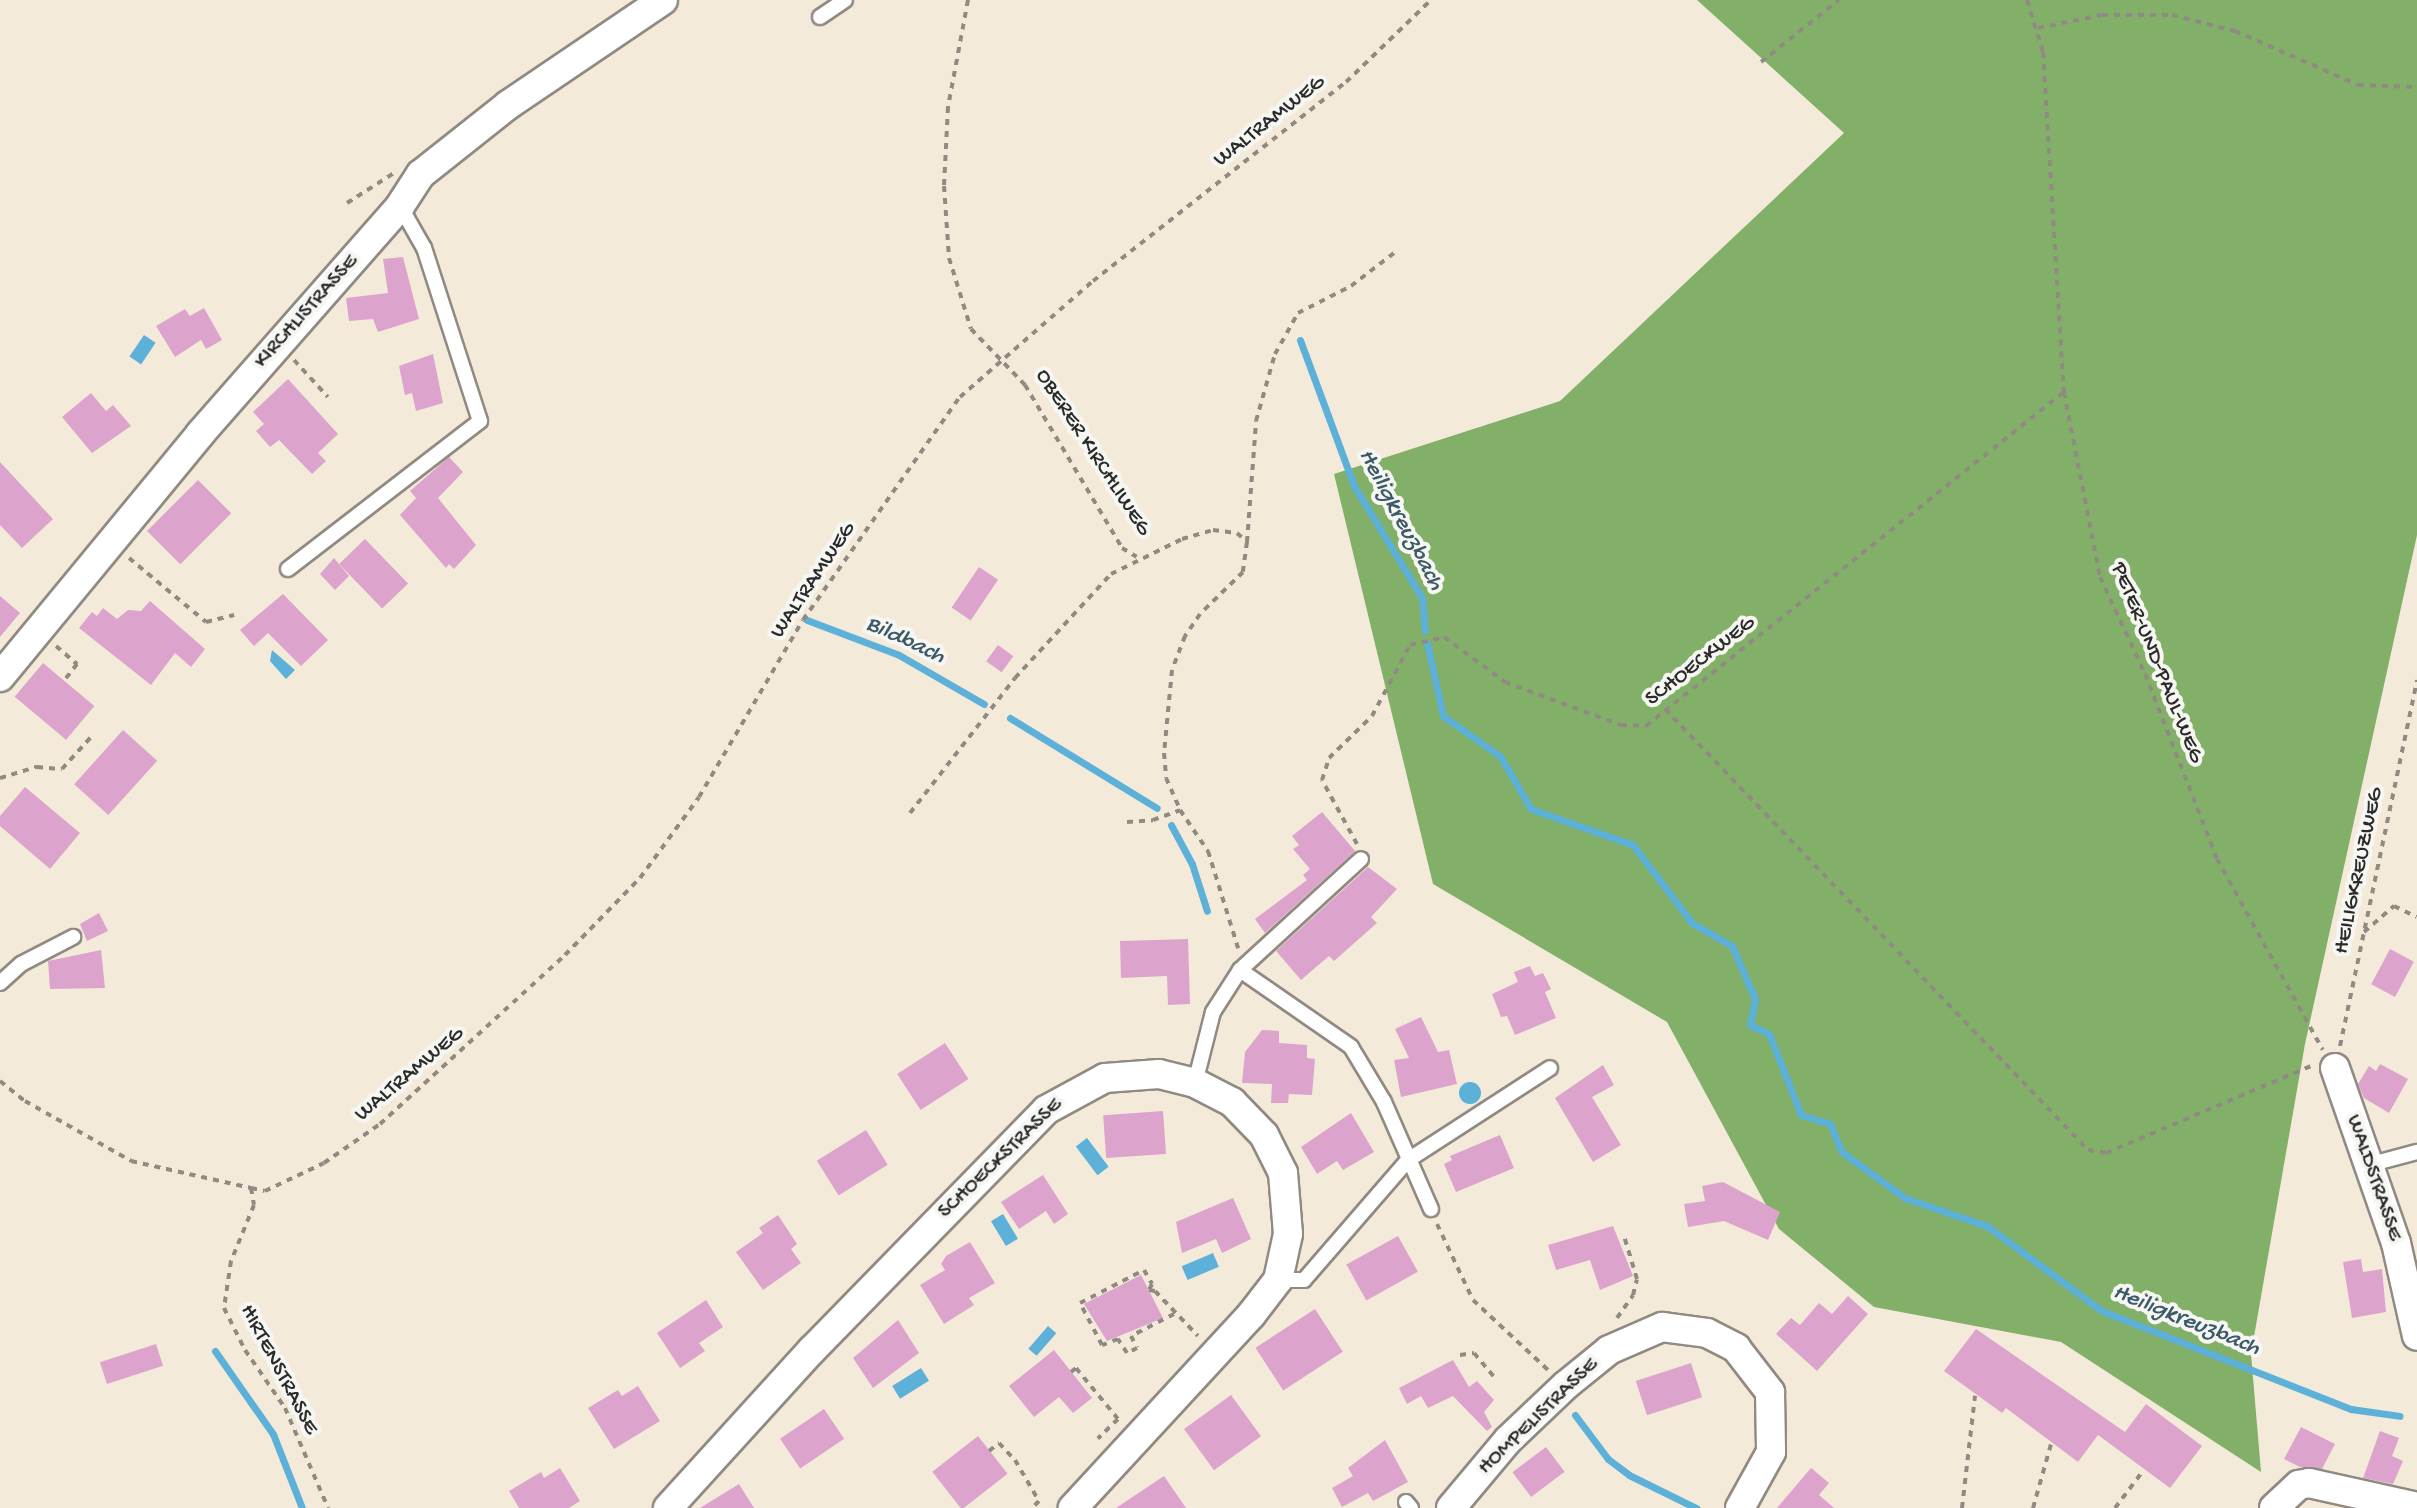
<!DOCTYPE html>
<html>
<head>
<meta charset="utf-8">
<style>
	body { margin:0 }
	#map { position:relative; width:2417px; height:1508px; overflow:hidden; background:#f4eada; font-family:"Gochi Hand",sans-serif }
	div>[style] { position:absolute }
	.forest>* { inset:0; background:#82b068 }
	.water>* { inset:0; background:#5db0d8; transform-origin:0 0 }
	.round { border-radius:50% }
	.stream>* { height:7px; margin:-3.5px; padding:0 3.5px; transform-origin:3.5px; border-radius:3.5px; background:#5db0d8 }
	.building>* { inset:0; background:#dca4cd; transform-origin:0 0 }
	.path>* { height:4px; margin-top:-2px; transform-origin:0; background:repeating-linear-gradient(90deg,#908a82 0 6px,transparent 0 12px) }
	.roads { filter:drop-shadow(2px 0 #908a82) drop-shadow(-2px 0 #908a82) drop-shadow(0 2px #908a82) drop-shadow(0 -2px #908a82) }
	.service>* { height:14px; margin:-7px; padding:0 7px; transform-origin:7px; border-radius:7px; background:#fff }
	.minor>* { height:28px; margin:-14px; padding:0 14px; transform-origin:14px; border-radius:14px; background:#fff }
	span { translate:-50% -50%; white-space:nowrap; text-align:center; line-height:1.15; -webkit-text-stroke:8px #f6f6f2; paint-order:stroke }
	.street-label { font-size:22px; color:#2b2b2b }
	.water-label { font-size:24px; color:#3c5a68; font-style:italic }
</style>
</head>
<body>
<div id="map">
	<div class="forest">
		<i style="clip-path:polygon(1697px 0,2417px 0,2417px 535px,2305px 1044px,2251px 1354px,2261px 1472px,2061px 1342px,1874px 1307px,1779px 1229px,1667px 1022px,1433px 884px,1334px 474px,1560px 401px,1844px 133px)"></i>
	</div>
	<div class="water">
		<i style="left:144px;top:335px;width:14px;height:26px;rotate:34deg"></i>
		<i style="clip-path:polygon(272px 650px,295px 670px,286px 679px,270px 661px)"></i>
		<i class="round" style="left:1459px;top:1082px;width:22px;height:22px"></i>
		<i style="left:1087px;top:1138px;width:36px;height:14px;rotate:53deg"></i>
		<i style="left:1003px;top:1214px;width:29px;height:14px;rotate:59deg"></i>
		<i style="left:1213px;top:1253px;width:15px;height:34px;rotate:67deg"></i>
		<i style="left:1048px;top:1326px;width:11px;height:30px;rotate:41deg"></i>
		<i style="left:921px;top:1368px;width:15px;height:34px;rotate:58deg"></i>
	</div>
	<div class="stream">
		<i style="left:1300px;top:340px;width:156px;rotate:69.7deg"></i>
		<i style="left:1354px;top:486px;width:131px;rotate:58.7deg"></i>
		<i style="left:1422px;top:598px;width:33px;rotate:85deg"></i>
		<i style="left:807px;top:620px;width:98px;rotate:20.8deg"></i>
		<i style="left:899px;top:655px;width:98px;rotate:30deg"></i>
		<i style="left:1427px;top:643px;width:75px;rotate:77.6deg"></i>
		<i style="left:1443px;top:716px;width:70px;rotate:35.1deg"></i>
		<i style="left:1500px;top:756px;width:61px;rotate:59.7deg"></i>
		<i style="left:1531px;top:809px;width:108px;rotate:19.4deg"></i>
		<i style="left:1633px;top:845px;width:98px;rotate:52.9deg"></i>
		<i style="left:1692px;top:923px;width:46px;rotate:29.9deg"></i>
		<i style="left:1732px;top:946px;width:58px;rotate:66.5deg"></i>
		<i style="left:1755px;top:999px;width:26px;rotate:101deg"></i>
		<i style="left:1750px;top:1025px;width:21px;rotate:25deg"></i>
		<i style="left:1769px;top:1034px;width:87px;rotate:68.4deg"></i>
		<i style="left:1801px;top:1115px;width:30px;rotate:17deg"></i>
		<i style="left:1830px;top:1124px;width:30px;rotate:67deg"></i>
		<i style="left:1842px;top:1152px;width:78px;rotate:36.1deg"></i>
		<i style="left:1905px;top:1198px;width:87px;rotate:18.9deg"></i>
		<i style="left:1987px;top:1226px;width:143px;rotate:36.5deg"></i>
		<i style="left:2102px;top:1311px;width:268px;rotate:21.5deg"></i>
		<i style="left:2351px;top:1409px;width:49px;rotate:8.1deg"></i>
		<i style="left:1010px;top:718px;width:172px;rotate:31.5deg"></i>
		<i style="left:1171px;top:825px;width:44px;rotate:61.7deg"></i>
		<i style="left:1192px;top:864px;width:49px;rotate:72.3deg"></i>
		<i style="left:215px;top:1351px;width:101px;rotate:55.1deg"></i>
		<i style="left:273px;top:1434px;width:79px;rotate:68.6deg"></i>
		<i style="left:1575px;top:1415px;width:55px;rotate:53.1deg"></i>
		<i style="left:1608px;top:1459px;width:26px;rotate:37deg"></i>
		<i style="left:1629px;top:1475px;width:75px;rotate:26.2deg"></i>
	</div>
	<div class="building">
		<i style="clip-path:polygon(403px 257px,419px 319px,378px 332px,373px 319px,349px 321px,346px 298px,388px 293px,383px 259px)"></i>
		<i style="clip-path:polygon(204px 308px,222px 340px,206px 349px,201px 340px,175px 357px,156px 326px,185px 309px,190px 316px)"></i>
		<i style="clip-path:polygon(433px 354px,443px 403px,416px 411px,412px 393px,405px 395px,399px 366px)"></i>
		<i style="clip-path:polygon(288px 379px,338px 434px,318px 453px,326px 461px,312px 474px,279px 440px,270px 447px,256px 431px,264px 424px,253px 412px)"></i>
		<i style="clip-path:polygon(91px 393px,106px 411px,113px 405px,131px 426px,92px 453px,62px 417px)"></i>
		<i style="clip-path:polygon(449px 457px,463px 472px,438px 498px,476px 545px,454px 569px,449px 564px,446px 568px,400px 515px,416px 498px,410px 491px)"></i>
		<i style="clip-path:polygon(0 462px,53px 519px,22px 548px,0 525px)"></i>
		<i style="left:198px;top:480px;width:47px;height:72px;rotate:45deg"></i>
		<i style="left:365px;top:539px;width:62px;height:36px;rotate:46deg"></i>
		<i style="clip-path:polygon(334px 558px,349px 576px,335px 590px,320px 574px)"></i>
		<i style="left:979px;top:567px;width:23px;height:49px;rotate:34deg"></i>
		<i style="clip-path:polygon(283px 594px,328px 640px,301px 666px,268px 633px,254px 646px,240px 630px)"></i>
		<i style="clip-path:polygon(0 596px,20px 613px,0 637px)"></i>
		<i style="clip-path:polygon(150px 601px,205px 649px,191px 667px,175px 653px,151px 685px,79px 628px,92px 612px,97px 616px,103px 608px,117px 619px,128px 610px,141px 611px)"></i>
		<i style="left:998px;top:645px;width:19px;height:20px;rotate:36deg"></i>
		<i style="left:43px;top:663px;width:67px;height:44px;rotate:40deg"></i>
		<i style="left:123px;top:730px;width:46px;height:73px;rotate:42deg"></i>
		<i style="clip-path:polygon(25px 787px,80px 833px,50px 869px,0 826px,0 816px)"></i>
		<i style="clip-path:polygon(1322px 812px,1355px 851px,1265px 933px,1255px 919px,1307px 880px,1303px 875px,1310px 869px,1293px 849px,1299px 845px,1292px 836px)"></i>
		<i style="clip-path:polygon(1368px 867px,1397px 889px,1371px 917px,1377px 923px,1334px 961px,1329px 956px,1301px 980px,1276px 951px)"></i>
		<i style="clip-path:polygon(99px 913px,108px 931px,87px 941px,80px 924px)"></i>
		<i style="clip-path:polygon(1188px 939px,1190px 1004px,1168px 1005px,1167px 976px,1121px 978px,1120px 941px)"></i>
		<i style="left:2390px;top:949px;width:27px;height:40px;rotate:28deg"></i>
		<i style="clip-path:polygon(101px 950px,105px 988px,50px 989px,48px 961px)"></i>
		<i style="clip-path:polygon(1530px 966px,1535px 976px,1543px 973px,1551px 989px,1545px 992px,1556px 1018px,1515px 1035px,1507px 1016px,1501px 1017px,1492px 994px,1518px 982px,1514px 972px)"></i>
		<i style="clip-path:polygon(1421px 1017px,1438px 1052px,1449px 1050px,1457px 1084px,1401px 1097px,1394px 1060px,1409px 1058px,1395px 1029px)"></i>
		<i style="clip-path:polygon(1262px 1030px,1279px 1031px,1279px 1043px,1307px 1045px,1307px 1058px,1315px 1059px,1312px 1095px,1289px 1094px,1288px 1103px,1271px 1103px,1272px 1084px,1242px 1083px,1245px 1052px)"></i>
		<i style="left:945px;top:1043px;width:43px;height:57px;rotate:57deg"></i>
		<i style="clip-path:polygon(2380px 1064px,2408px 1079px,2389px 1113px,2364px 1098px,2358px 1084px,2369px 1066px,2376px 1071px)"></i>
		<i style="clip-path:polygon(1603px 1065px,1614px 1085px,1592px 1097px,1621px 1145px,1593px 1162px,1555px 1098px)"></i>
		<i style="left:1163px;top:1111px;width:43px;height:60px;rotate:86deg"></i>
		<i style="clip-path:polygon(1351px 1113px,1374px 1152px,1343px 1170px,1337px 1161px,1317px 1174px,1301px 1147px)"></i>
		<i style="left:866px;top:1130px;width:41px;height:58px;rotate:58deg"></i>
		<i style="clip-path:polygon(1500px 1135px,1514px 1168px,1456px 1192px,1444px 1164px,1452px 1160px,1450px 1156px)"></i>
		<i style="clip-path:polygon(1043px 1175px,1068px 1214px,1054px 1224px,1046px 1211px,1019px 1229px,1001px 1202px)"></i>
		<i style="clip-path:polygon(1723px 1182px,1780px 1212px,1768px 1240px,1724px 1221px,1688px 1227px,1684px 1204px,1705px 1201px,1702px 1186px)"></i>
		<i style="clip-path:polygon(1233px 1198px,1251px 1239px,1222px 1253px,1216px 1239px,1182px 1253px,1176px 1222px)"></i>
		<i style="clip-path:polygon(778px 1215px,797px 1244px,791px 1249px,801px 1263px,763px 1290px,736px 1252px,763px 1233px,759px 1228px)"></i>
		<i style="clip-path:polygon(1613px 1226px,1633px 1276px,1600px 1290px,1590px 1260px,1556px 1270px,1548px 1245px)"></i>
		<i style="left:1398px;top:1236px;width:41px;height:59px;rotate:61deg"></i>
		<i style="clip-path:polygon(970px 1242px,995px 1283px,969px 1298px,974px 1305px,944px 1324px,920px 1285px,945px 1270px,941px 1264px,946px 1256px)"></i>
		<i style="clip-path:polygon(2361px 1259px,2363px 1272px,2382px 1269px,2386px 1312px,2352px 1318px,2343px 1262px)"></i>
		<i style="clip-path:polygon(1141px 1275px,1163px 1318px,1107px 1341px,1084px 1304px)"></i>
		<i style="clip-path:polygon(1848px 1296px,1868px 1314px,1817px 1371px,1776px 1334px,1791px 1318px,1800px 1325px,1819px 1303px,1832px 1314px)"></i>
		<i style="clip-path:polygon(706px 1300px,723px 1327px,699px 1343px,705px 1351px,680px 1368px,657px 1333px)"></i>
		<i style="left:1315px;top:1309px;width:51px;height:71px;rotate:57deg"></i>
		<i style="clip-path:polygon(898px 1320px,919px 1353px,873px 1388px,853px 1358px)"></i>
		<i style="clip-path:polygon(1976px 1329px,2125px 1432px,2146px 1404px,2202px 1446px,2170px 1488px,2098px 1435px,2078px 1462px,2006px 1408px,2002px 1413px,1944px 1371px)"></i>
		<i style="left:156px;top:1344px;width:23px;height:59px;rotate:72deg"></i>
		<i style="clip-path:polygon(1054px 1350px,1092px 1398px,1073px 1413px,1059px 1397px,1034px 1417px,1009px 1386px)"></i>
		<i style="clip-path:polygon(1453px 1360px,1469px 1387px,1477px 1381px,1494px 1400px,1484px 1412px,1492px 1427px,1487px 1431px,1453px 1396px,1428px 1408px,1421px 1396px,1407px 1404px,1399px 1388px)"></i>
		<i style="left:1691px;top:1363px;width:36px;height:58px;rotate:72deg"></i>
		<i style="clip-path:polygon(638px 1386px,660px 1421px,614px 1449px,588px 1408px,618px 1390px,622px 1396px)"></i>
		<i style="left:1231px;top:1395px;width:51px;height:58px;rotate:54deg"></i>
		<i style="left:824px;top:1409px;width:36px;height:53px;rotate:56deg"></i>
		<i style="clip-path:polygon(2301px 1427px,2335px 1444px,2322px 1469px,2300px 1467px,2284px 1459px)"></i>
		<i style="clip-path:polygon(2380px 1431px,2399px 1438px,2392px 1456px,2403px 1461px,2393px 1484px,2363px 1478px)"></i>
		<i style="left:978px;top:1436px;width:48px;height:58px;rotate:52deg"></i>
		<i style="clip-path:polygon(1385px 1440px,1408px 1482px,1373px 1501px,1368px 1493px,1342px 1507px,1332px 1488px,1353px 1476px,1348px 1468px)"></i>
		<i style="left:1546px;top:1447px;width:31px;height:42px;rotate:53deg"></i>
		<i style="clip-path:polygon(560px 1468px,580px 1501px,569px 1508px,519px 1508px,509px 1491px,541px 1472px,544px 1478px)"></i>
		<i style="clip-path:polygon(1811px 1468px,1829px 1483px,1819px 1495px,1834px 1508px,1777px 1508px)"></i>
		<i style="clip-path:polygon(1164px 1476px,1186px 1508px,1116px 1508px)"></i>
		<i style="clip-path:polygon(739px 1484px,754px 1508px,700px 1508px)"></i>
	</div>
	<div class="path">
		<i style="left:968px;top:0;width:109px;rotate:100.6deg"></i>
		<i style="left:948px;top:107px;width:79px;rotate:92.9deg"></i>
		<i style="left:944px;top:186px;width:72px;rotate:86deg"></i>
		<i style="left:949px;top:258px;width:74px;rotate:72.8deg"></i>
		<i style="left:971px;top:329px;width:78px;rotate:46deg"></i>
		<i style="left:1025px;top:385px;width:190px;rotate:59.2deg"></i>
		<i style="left:1122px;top:548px;width:17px;rotate:31deg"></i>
		<i style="left:2027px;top:0;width:54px;rotate:72.9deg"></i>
		<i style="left:2043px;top:52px;width:341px;rotate:86.5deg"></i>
		<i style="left:2064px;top:392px;width:188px;rotate:79deg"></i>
		<i style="left:2100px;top:577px;width:107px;rotate:65.1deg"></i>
		<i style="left:2145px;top:674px;width:199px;rotate:68.7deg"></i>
		<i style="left:2217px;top:859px;width:218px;rotate:61deg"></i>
		<i style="left:2038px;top:28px;width:65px;rotate:-11.5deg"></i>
		<i style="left:2102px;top:15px;width:70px"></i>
		<i style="left:2172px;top:15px;width:65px;rotate:14.3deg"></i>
		<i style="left:2235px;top:31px;width:134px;rotate:23.7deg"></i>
		<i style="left:2358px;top:85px;width:59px;rotate:1.9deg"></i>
		<i style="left:1761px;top:62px;width:100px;rotate:-38.5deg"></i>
		<i style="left:347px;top:203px;width:56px;rotate:-32.6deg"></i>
		<i style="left:294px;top:360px;width:50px;rotate:47.4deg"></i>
		<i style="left:1247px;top:542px;width:121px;rotate:-85.7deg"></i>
		<i style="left:1256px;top:421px;width:70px;rotate:-74.2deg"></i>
		<i style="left:1275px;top:354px;width:47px;rotate:-60.7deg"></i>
		<i style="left:1298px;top:313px;width:59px;rotate:-27deg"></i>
		<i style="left:1351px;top:286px;width:59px;rotate:-37.5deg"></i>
		<i style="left:129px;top:558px;width:100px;rotate:39.7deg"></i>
		<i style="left:206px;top:622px;width:29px;rotate:-14deg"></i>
		<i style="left:56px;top:646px;width:28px;rotate:41deg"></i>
		<i style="left:77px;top:664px;width:18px;rotate:128deg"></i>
		<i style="left:1665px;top:709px;width:611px;rotate:46.19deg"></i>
		<i style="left:2088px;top:1150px;width:18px;rotate:9deg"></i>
		<i style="left:2106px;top:1153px;width:223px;rotate:-23deg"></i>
		<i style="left:0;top:778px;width:39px;rotate:-17deg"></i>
		<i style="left:37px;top:767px;width:25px;rotate:5deg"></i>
		<i style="left:62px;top:769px;width:43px;rotate:-47.8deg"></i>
		<i style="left:910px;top:813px;width:171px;rotate:-52.1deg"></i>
		<i style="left:1015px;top:678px;width:142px;rotate:-47.3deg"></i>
		<i style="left:1111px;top:574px;width:79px;rotate:-26.2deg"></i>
		<i style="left:1182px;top:539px;width:32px;rotate:-16deg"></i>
		<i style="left:1213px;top:530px;width:24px;rotate:7deg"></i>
		<i style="left:1237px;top:533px;width:13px;rotate:42deg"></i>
		<i style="left:1247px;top:542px;width:30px;rotate:98deg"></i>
		<i style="left:1243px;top:572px;width:60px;rotate:135.7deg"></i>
		<i style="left:1200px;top:614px;width:27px;rotate:124deg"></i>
		<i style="left:1185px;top:636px;width:36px;rotate:111deg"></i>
		<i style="left:1172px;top:670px;width:83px;rotate:95.5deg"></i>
		<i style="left:1164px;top:753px;width:25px;rotate:85deg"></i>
		<i style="left:1166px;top:778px;width:35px;rotate:66deg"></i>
		<i style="left:1180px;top:810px;width:50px;rotate:55.7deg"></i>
		<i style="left:1208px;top:851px;width:102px;rotate:72.8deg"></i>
		<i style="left:1127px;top:822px;width:26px;rotate:-4deg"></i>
		<i style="left:1153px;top:820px;width:29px;rotate:-20deg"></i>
		<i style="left:1357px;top:844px;width:73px;rotate:-118.7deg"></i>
		<i style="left:1322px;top:780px;width:23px;rotate:-72deg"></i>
		<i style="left:1329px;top:758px;width:60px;rotate:-44.3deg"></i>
		<i style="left:1372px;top:716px;width:81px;rotate:-61.8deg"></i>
		<i style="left:1410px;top:645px;width:35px;rotate:-13deg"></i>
		<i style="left:1444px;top:637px;width:76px;rotate:36.4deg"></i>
		<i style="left:1505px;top:682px;width:124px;rotate:20.3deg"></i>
		<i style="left:1621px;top:725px;width:25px;rotate:2deg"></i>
		<i style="left:1646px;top:726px;width:535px;rotate:-38.63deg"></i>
		<i style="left:2364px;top:932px;width:40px;rotate:-41deg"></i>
		<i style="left:2394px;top:906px;width:25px;rotate:26deg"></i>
		<i style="left:2340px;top:1046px;width:374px;rotate:-78.1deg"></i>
		<i style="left:0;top:1081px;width:32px;rotate:39deg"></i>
		<i style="left:25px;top:1101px;width:122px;rotate:29.5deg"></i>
		<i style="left:131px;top:1161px;width:123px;rotate:12.7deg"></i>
		<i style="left:251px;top:1188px;width:17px;rotate:80deg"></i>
		<i style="left:254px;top:1205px;width:61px;rotate:112.3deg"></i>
		<i style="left:231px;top:1261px;width:48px;rotate:98.5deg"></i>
		<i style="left:224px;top:1308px;width:47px;rotate:63.4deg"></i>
		<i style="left:245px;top:1350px;width:70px;rotate:55.4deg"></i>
		<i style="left:285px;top:1408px;width:109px;rotate:66.7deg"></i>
		<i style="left:251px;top:1188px;width:14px;rotate:12deg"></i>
		<i style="left:265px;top:1191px;width:65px;rotate:-25.4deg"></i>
		<i style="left:324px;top:1163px;width:68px;rotate:-34.9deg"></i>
		<i style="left:380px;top:1124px;width:251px;rotate:-42.4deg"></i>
		<i style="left:565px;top:955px;width:107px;rotate:-45.8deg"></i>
		<i style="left:640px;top:878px;width:100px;rotate:-53.9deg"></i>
		<i style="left:699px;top:797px;width:205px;rotate:-59.6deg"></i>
		<i style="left:803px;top:620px;width:273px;rotate:-54.9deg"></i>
		<i style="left:960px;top:397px;width:176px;rotate:-41.1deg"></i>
		<i style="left:1093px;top:281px;width:322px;rotate:-38.2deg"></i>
		<i style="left:1346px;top:82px;width:118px;rotate:-44deg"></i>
		<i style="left:1437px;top:1224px;width:84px;rotate:64.7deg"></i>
		<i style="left:1473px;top:1300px;width:103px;rotate:43deg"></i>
		<i style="left:1174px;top:1314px;width:48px;rotate:152.9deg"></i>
		<i style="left:1131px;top:1336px;width:13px;rotate:63deg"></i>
		<i style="left:1137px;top:1348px;width:11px;rotate:153deg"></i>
		<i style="left:1127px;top:1353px;width:17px;rotate:-123deg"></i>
		<i style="left:1118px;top:1339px;width:17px;rotate:159deg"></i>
		<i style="left:1102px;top:1345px;width:47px;rotate:-117.6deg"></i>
		<i style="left:1080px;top:1303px;width:72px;rotate:-27.3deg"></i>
		<i style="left:1144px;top:1270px;width:16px;rotate:60deg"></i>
		<i style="left:1152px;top:1284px;width:7px;rotate:117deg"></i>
		<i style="left:1149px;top:1290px;width:6px;rotate:9deg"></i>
		<i style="left:1155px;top:1291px;width:62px;rotate:46.3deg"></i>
		<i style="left:1617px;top:1318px;width:28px;rotate:-55deg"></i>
		<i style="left:1633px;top:1295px;width:16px;rotate:-76deg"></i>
		<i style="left:1637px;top:1279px;width:45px;rotate:-106.8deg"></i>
		<i style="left:1460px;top:1355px;width:14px;rotate:-8deg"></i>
		<i style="left:1474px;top:1353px;width:35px;rotate:50deg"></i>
		<i style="left:1071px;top:1372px;width:6px;rotate:-39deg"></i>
		<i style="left:1076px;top:1368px;width:66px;rotate:50.5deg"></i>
		<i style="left:1118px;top:1419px;width:28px;rotate:136deg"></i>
		<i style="left:989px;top:1451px;width:13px;rotate:-39deg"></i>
		<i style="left:999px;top:1443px;width:23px;rotate:47deg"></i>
		<i style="left:1015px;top:1460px;width:48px;rotate:59.7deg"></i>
		<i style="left:1039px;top:1501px;width:10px;rotate:135deg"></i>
		<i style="left:1962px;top:1508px;width:113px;rotate:-83.4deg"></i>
		<i style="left:2033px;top:1508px;width:66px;rotate:-74.3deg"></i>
		<i style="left:2115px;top:1508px;width:46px;rotate:-52.9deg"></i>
	</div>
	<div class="roads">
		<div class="service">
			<i style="left:820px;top:17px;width:30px;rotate:-34deg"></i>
			<i style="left:288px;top:569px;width:242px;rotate:-37.6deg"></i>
			<i style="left:480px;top:421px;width:182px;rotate:-107.9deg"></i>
			<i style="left:424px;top:248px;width:48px;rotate:-119.7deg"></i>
			<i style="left:1240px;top:970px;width:135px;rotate:34.7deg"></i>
			<i style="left:1351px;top:1047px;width:64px;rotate:59deg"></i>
			<i style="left:1384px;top:1102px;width:117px;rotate:66.3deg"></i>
			<i style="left:0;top:983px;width:28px;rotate:-42deg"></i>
			<i style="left:21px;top:964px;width:59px;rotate:-27.4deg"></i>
			<i style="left:1195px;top:1083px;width:73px;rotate:-75.8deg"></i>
			<i style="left:1213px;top:1012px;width:50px;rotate:-57.3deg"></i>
			<i style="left:1240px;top:970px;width:164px;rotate:-42.5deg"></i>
			<i style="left:2368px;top:1165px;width:51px;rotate:-14.9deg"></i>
			<i style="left:1278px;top:1280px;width:26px"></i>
			<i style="left:1304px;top:1280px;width:159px;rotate:-49.1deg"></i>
			<i style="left:1408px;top:1160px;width:169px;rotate:-32.9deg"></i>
			<i style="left:1406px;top:1502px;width:8px;rotate:50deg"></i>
		</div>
		<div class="minor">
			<i style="left:0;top:677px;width:315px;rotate:-50.5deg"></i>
			<i style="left:200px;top:434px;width:303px;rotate:-48.7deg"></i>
			<i style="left:400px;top:206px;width:38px;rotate:-57deg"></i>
			<i style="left:421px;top:174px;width:111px;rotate:-38.4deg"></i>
			<i style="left:508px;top:105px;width:187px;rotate:-34.1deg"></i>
			<i style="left:2335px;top:1068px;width:185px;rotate:70.8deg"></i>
			<i style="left:2396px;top:1243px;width:95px;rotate:77.3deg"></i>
			<i style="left:668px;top:1508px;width:214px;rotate:-47.7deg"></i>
			<i style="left:812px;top:1350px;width:335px;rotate:-45.7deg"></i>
			<i style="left:1046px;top:1110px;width:67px;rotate:-28.5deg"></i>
			<i style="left:1105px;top:1078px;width:54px;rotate:-4.2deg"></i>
			<i style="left:1159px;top:1074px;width:37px;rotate:14deg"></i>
			<i style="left:1195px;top:1083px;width:42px;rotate:27.2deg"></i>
			<i style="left:1232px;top:1102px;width:46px;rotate:45.9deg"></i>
			<i style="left:1264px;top:1135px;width:42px;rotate:63.4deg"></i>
			<i style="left:1283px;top:1173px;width:61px;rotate:85.3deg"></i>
			<i style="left:1288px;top:1234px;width:47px;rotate:102.3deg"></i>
			<i style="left:1278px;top:1280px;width:44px;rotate:127.6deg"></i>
			<i style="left:1251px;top:1315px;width:263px;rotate:132.7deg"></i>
			<i style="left:1451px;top:1508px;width:89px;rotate:-50deg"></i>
			<i style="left:1508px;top:1440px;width:80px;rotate:-43.5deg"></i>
			<i style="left:1566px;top:1385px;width:55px;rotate:-39.1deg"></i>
			<i style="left:1609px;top:1350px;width:58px;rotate:-23.5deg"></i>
			<i style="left:1662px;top:1327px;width:45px;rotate:7.6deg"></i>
			<i style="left:1707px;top:1333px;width:33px;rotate:27deg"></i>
			<i style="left:1736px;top:1348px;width:56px;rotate:52.3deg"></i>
			<i style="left:1770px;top:1392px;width:60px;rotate:89deg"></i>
			<i style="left:1771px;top:1452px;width:64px;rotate:119deg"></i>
			<i style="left:2274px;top:1508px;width:34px;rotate:-43deg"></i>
			<i style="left:2299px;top:1485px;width:10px;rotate:-11deg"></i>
			<i style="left:2309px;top:1483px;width:111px;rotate:12.5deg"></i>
		</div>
	</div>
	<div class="street-label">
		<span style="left:1270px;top:122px;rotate:-38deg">WALTRAMWEG</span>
		<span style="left:307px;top:312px;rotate:-48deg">KIRCHLISTRASSE</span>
		<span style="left:1092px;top:453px;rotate:57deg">OBERER KIRCHLIWEG</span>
		<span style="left:814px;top:581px;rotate:-56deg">WALTRAMWEG</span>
		<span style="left:1701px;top:662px;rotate:-38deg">SCHOECKWEG</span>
		<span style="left:2156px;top:663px;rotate:68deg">PETER-UND-PAUL-WEG</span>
		<span style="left:2360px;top:871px;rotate:-78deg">HEILIGKREUZWEG</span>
		<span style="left:410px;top:1075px;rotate:-40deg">WALTRAMWEG</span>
		<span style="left:1001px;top:1159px;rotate:-44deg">SCHOECKSTRASSE</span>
		<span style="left:2373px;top:1178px;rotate:71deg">WALDSTRASSE</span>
		<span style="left:278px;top:1370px;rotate:62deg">HIRTENSTRASSE</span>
		<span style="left:1539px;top:1417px;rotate:-44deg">HOMPELISTRASSE</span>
	</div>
	<div class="water-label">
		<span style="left:1400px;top:520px;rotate:62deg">Heiligkreuzbach</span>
		<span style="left:905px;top:641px;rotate:25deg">Bildbach</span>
		<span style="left:2186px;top:1321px;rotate:22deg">Heiligkreuzbach</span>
	</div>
</div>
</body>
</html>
